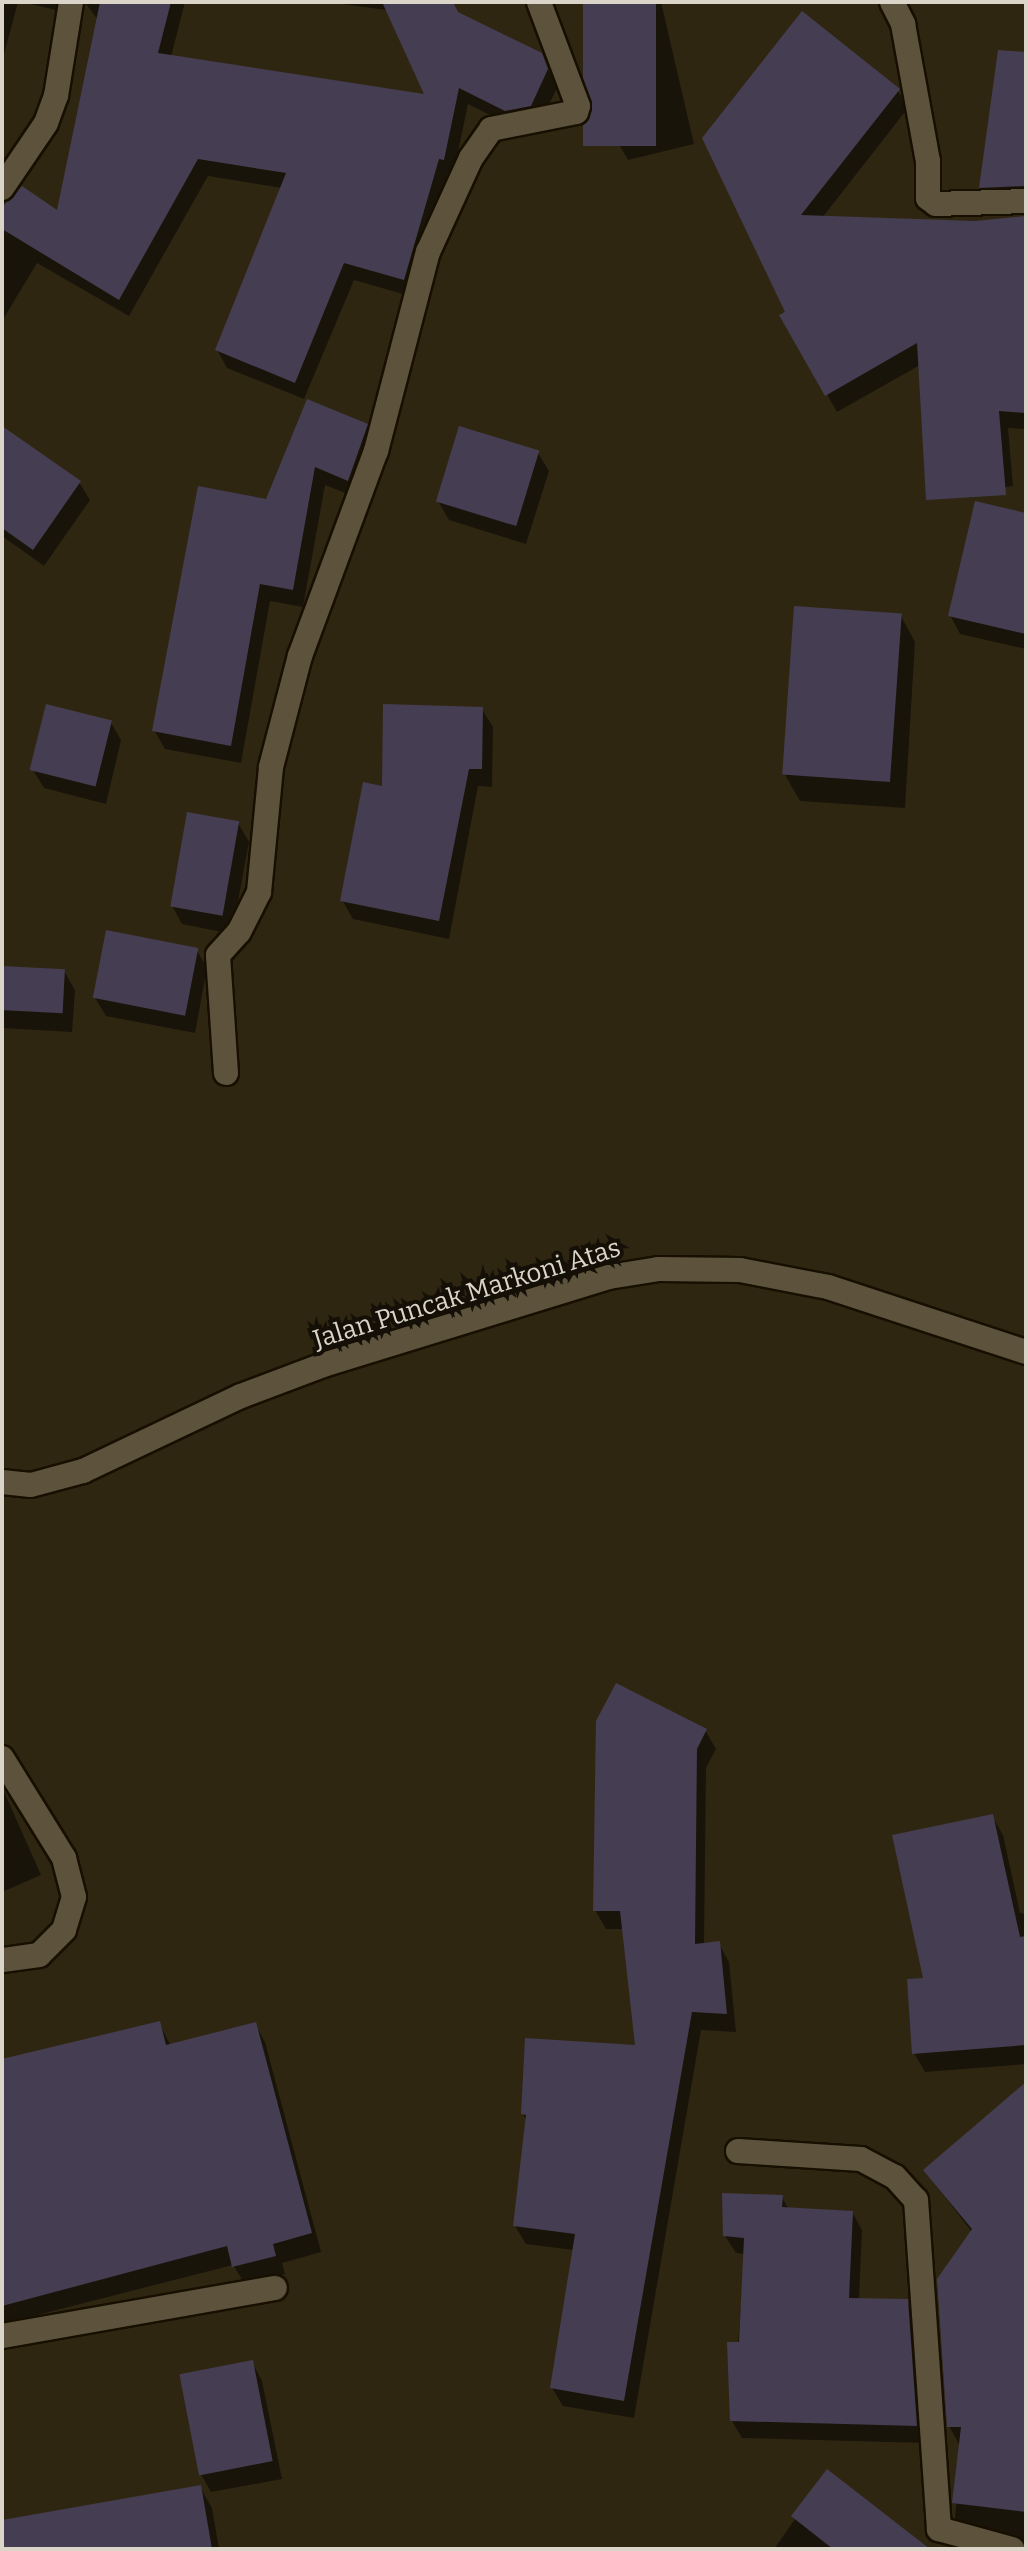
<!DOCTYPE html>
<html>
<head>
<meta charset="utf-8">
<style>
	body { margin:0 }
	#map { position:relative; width:1028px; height:2551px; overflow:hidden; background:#2f2612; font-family:Bitter,serif }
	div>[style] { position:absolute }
	.shadow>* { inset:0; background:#0007 }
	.building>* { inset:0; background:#453d52; transform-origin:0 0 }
	.roads { filter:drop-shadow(2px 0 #170f00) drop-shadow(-2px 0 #170f00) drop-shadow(0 2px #170f00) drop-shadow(0 -2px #170f00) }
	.lane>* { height:24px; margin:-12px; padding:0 12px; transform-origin:12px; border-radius:12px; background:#5d533d }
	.street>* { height:24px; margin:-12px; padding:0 12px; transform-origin:12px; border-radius:12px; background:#5d533d }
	span { translate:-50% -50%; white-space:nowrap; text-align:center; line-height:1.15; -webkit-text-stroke:8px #141007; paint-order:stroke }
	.street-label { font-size:26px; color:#dad5c8 }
	.frame { position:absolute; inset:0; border:4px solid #dad5c8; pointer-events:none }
</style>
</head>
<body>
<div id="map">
	<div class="shadow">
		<i style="clip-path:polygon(2px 2px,18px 2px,2px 62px)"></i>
		<i style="clip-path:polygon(22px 2px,185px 2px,171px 57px,427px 97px,541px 54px,557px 88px,540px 123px,516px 128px,468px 104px,453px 176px,448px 175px,413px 297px,354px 280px,304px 399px,227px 368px,217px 350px,282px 188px,208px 176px,129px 316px,37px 263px,2px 321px,2px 203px,58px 213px,98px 20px,86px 4px,68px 13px)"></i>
		<i style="clip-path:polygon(328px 2px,403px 2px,386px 10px)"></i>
		<i style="clip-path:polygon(585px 2px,661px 2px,694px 144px,628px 160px,617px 141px)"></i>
		<i style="clip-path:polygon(1026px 85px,1026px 204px,991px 205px,981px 187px)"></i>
		<i style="clip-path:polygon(898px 91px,908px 108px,822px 218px,975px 223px,1026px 218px,1026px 429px,1008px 428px,1013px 486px,937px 496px,920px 365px,837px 412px,782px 316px,787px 313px,704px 138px)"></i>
		<i style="clip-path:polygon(366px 425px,377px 444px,358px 498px,325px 485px,303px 607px,270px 601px,241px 763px,165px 749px,154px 730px,268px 502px)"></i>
		<i style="clip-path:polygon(2px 438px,79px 482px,90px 500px,44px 566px,2px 536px)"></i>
		<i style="clip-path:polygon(538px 453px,549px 471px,526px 544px,449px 520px,438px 501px)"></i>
		<i style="clip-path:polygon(1026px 515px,1026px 649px,960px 634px,950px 615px)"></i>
		<i style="clip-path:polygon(901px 616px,915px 642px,905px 808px,800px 801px,785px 775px)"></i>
		<i style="clip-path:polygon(482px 709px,493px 727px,492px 787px,478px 786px,449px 939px,353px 919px,342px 900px,384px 789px)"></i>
		<i style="clip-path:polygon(110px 721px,121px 740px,106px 804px,44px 788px,33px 770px)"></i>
		<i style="clip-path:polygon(238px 823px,249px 842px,232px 934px,182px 924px,172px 906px)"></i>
		<i style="clip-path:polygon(196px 949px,207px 968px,195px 1033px,106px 1016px,95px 998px)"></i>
		<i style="clip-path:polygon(2px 968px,64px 971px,75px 990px,72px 1032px,2px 1028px)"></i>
		<i style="clip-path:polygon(705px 1730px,716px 1749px,706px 1768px,704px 1945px,719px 1944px,729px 1962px,736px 2032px,701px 2030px,634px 2418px,563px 2406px,552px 2388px,574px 2250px,526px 2244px,515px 2226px,527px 2121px,523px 2114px,637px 2047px,624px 1929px,606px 1929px,595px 1910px)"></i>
		<i style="clip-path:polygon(2px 1787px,41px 1875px,2px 1892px)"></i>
		<i style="clip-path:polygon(992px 1816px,1003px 1835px,1020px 1913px,1026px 1914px,1026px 2064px,925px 2072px,914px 2053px,926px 1979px)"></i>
		<i style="clip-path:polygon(159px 2023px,171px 2046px,255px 2024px,265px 2042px,321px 2252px,282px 2263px,285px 2274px,245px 2284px,233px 2265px,2px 2324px,2px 2061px)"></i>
		<i style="clip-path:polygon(1026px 2085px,1026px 2549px,1007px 2549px,967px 2537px,955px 2517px,961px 2448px,949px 2426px,972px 2232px,925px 2171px)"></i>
		<i style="clip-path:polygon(782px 2197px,789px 2210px,852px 2212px,862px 2230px,859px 2300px,907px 2301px,917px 2319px,926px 2443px,742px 2438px,732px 2421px,745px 2254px,736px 2253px,725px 2236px)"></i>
		<i style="clip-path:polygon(252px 2362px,262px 2381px,282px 2479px,211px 2492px,200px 2473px)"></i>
		<i style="clip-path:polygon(828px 2472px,927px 2549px,774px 2549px)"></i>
		<i style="clip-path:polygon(200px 2487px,212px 2508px,219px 2549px,4px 2549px,2px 2522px)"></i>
	</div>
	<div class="building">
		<i style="clip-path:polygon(100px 2px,171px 2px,158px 53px,424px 94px,382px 2px,453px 2px,458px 12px,542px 53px,548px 69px,531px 106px,505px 111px,459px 88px,444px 160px,439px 159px,404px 280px,344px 263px,295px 383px,215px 350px,286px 173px,198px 159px,119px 300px,2px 229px,2px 207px,22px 186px,57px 210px)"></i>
		<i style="left:583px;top:2px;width:73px;height:144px"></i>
		<i style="clip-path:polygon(802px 11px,900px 89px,801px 215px,975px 221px,1026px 216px,1026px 413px,999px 411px,1006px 495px,926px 500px,917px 343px,825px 396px,779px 315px,785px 312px,702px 138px)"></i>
		<i style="clip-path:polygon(998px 50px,1026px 52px,1026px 186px,979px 188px)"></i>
		<i style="clip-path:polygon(307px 399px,368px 424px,348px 481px,315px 467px,293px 590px,260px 584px,231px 746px,152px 731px,198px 486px,266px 499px)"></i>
		<i style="clip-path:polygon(2px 426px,81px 481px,33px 550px,2px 528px)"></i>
		<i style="left:459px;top:426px;width:84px;height:79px;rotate:17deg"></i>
		<i style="clip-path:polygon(975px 501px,1026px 513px,1026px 634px,948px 616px)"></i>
		<i style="left:794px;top:606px;width:108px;height:169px;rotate:4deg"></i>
		<i style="left:46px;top:704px;width:68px;height:68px;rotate:14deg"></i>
		<i style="clip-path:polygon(383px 704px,483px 707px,482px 769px,469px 769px,439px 921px,340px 901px,363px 782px,382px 786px)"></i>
		<i style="left:187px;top:812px;width:53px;height:96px;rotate:10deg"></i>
		<i style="left:106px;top:930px;width:94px;height:69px;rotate:11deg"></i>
		<i style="left:2px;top:966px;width:63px;height:44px;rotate:3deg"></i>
		<i style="clip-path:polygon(616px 1683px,707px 1729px,697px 1749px,695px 1944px,720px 1941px,727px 2014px,692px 2012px,624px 2401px,550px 2388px,575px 2234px,513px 2226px,526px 2115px,521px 2114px,525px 2038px,635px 2045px,620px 1911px,593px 1911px,596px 1721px)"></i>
		<i style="clip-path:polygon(993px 1814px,1020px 1937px,1026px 1936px,1026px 2045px,912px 2054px,907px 1979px,923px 1978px,892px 1835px)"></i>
		<i style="clip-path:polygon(160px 2021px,166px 2045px,256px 2022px,312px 2233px,273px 2244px,276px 2256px,232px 2267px,227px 2246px,2px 2306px,2px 2059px)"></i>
		<i style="clip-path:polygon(1026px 2082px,1026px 2512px,952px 2503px,961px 2427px,947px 2427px,937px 2279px,972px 2229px,923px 2170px)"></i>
		<i style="clip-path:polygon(722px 2193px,783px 2195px,782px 2207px,853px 2211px,849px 2298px,908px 2299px,917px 2426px,730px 2421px,727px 2342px,739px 2342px,744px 2238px,723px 2236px)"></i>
		<i style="left:253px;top:2360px;width:103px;height:75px;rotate:79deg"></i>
		<i style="clip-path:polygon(827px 2469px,930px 2549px,833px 2549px,791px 2516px)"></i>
		<i style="clip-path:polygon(201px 2485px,212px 2549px,2px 2549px,2px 2520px)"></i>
	</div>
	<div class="roads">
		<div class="lane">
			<i style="left:2px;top:188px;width:78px;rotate:-55.9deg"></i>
			<i style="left:46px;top:123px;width:29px;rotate:-70deg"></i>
			<i style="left:56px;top:96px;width:95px;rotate:-80.9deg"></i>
			<i style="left:2px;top:1482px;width:29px;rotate:6deg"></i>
		</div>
		<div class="street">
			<i style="left:892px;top:2px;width:25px;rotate:63deg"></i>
			<i style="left:903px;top:24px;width:139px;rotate:79.7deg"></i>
			<i style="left:928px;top:161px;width:37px;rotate:90deg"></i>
			<i style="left:928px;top:198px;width:10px;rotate:37deg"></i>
			<i style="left:936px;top:204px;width:90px;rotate:-1.9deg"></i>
			<i style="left:226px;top:1073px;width:118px;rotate:-93.9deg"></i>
			<i style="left:218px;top:955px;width:31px;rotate:-48deg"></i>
			<i style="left:239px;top:932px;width:45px;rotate:-63.4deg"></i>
			<i style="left:259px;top:892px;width:126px;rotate:-84.5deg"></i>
			<i style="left:271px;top:767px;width:115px;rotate:-75.4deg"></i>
			<i style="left:300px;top:656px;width:219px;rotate:-69.7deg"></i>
			<i style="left:376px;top:451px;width:206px;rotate:-75.4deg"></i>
			<i style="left:428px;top:252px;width:103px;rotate:-65.4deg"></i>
			<i style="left:471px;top:158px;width:35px;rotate:-55deg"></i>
			<i style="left:491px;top:129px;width:87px;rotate:-11.3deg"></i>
			<i style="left:576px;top:112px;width:6px;rotate:-72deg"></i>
			<i style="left:578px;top:106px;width:111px;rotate:-110.6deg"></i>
			<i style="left:31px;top:1485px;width:54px;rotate:-15.1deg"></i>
			<i style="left:83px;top:1471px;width:175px;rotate:-25.4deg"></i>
			<i style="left:241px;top:1396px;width:88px;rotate:-20.7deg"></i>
			<i style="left:323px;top:1365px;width:299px;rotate:-17.1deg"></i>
			<i style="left:609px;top:1277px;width:51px;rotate:-9.1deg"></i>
			<i style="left:659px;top:1269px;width:81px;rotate:0.7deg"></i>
			<i style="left:740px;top:1270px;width:90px;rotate:10.9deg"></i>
			<i style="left:828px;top:1287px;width:208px;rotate:18.2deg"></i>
			<i style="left:2px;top:1758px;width:118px;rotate:58.2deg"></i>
			<i style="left:64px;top:1858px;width:40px;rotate:75.6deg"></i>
			<i style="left:74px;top:1897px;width:34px;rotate:107deg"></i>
			<i style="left:64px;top:1930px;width:35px;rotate:135deg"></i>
			<i style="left:39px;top:1955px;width:37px;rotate:172deg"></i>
			<i style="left:738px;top:2151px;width:123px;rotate:3.7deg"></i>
			<i style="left:861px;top:2159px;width:38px;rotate:28deg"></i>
			<i style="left:895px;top:2177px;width:31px;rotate:48deg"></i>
			<i style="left:916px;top:2200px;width:330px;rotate:86deg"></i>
			<i style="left:939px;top:2529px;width:76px;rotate:15.3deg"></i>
			<i style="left:2px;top:2336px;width:277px;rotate:-10deg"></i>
		</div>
	</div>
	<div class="street-label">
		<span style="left:467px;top:1294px;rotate:-17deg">Jalan Puncak Markoni Atas</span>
	</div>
	<div class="frame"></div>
</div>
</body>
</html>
